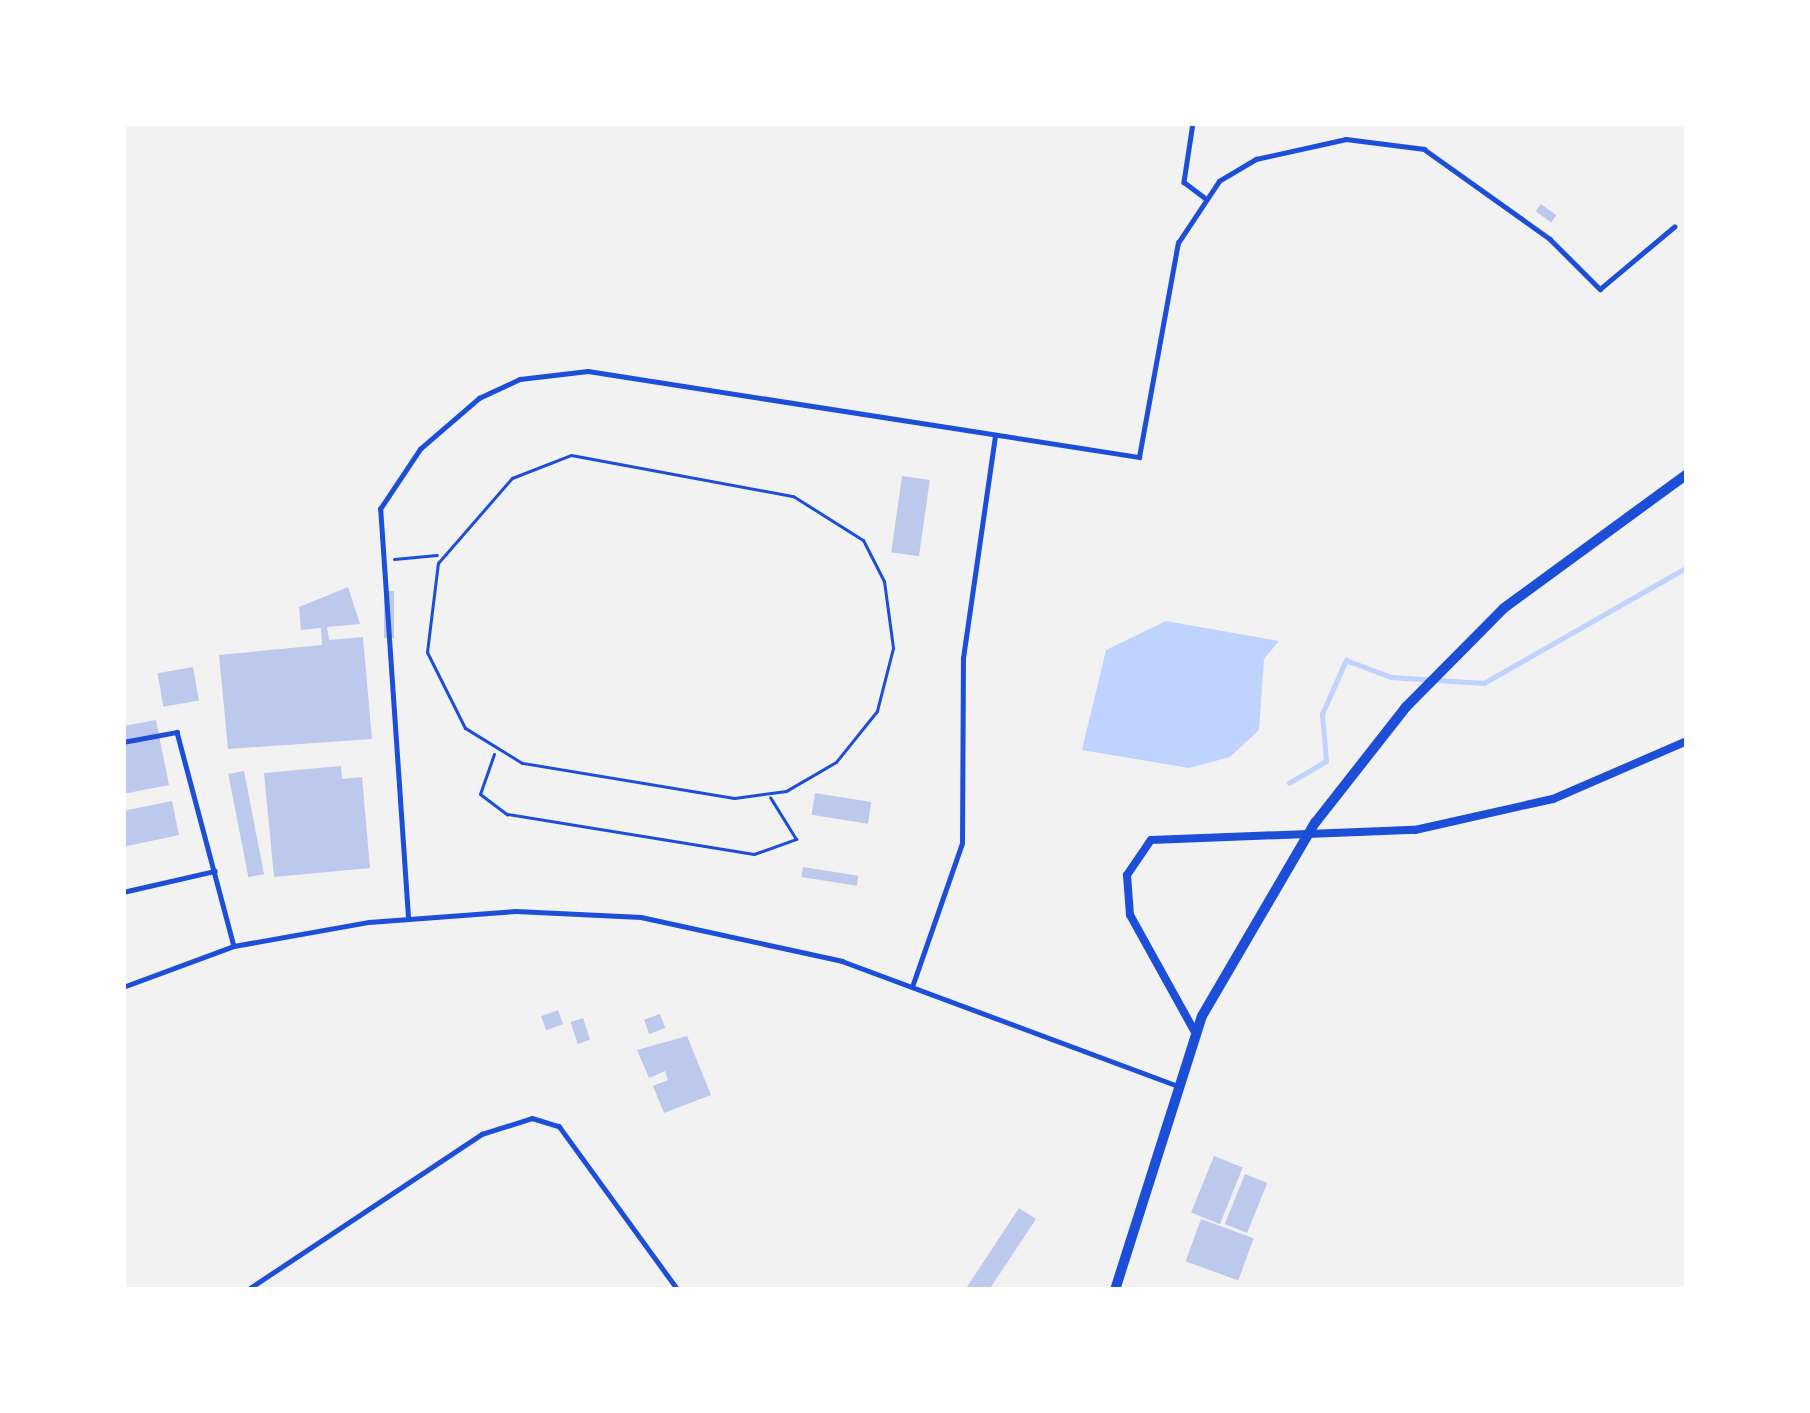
<!DOCTYPE html>
<html>
<head>
<meta charset="utf-8">
<style>
	body { margin:0 }
	#map { position:relative; width:1810px; height:1413px; overflow:hidden; background:#f2f2f2; font-family:"Asap Condensed",sans-serif }
	div>[style] { position:absolute }
	.water>* { inset:0; background:#bfd3fe }
	.stream>* { height:4.5px; margin:-2.25px; padding:0 2.25px; transform-origin:2.25px; border-radius:2.25px; background:#bfd3fe }
	.building>* { inset:0; background:#bdc9ec; transform-origin:0 0 }
	.path>* { height:3px; margin:-1.5px; padding:0 1.5px; transform-origin:1.5px; border-radius:1.5px; background:#1d4ed8 }
	.service>* { height:4.5px; margin:-2.25px; padding:0 2.25px; transform-origin:2.25px; border-radius:2.25px; background:#1d4ed8 }
	.minor>* { height:8px; margin:-4px; padding:0 4px; transform-origin:4px; border-radius:4px; background:#1d4ed8 }
	.secondary>* { height:10px; margin:-5px; padding:0 5px; transform-origin:5px; border-radius:5px; background:#1d4ed8 }
	span { translate:-50% -50%; white-space:nowrap; text-align:center; line-height:1.15; -webkit-text-stroke:9px #fff; paint-order:stroke }
	.frame { position:absolute; inset:0; border:126px solid #fff; pointer-events:none }
</style>
</head>
<body>
<div id="map">
	<div class="water">
		<i style="clip-path:polygon(1166px 621px,1279px 641px,1264px 659px,1259px 730px,1230px 757px,1189px 768px,1082px 750px,1106px 650px)"></i>
	</div>
	<div class="stream">
		<i style="left:1289px;top:783px;width:43px;rotate:-30.7deg"></i>
		<i style="left:1326px;top:761px;width:47px;rotate:-94.9deg"></i>
		<i style="left:1322px;top:714px;width:59px;rotate:-66deg"></i>
		<i style="left:1346px;top:660px;width:48px;rotate:20.7deg"></i>
		<i style="left:1391px;top:677px;width:93px;rotate:3.7deg"></i>
		<i style="left:1484px;top:683px;width:234px;rotate:-29.7deg"></i>
	</div>
	<div class="building">
		<i style="left:1541px;top:204px;width:19px;height:9px;rotate:36deg"></i>
		<i style="left:902px;top:476px;width:28px;height:77px;rotate:8deg"></i>
		<i style="clip-path:polygon(348px 587px,360px 624px,327px 627px,329px 640px,363px 637px,372px 739px,228px 749px,219px 655px,322px 645px,321px 628px,301px 630px,299px 607px)"></i>
		<i style="left:384px;top:591px;width:10px;height:47px"></i>
		<i style="left:193px;top:667px;width:34px;height:36px;rotate:80deg"></i>
		<i style="clip-path:polygon(156px 720px,169px 785px,123px 794px,123px 726px)"></i>
		<i style="clip-path:polygon(341px 766px,342px 779px,362px 777px,370px 868px,274px 877px,264px 773px)"></i>
		<i style="left:244px;top:771px;width:105px;height:16px;rotate:79deg"></i>
		<i style="left:815px;top:793px;width:57px;height:22px;rotate:9deg"></i>
		<i style="clip-path:polygon(172px 801px,179px 835px,123px 847px,123px 811px)"></i>
		<i style="left:803px;top:867px;width:56px;height:10px;rotate:9deg"></i>
		<i style="left:558px;top:1010px;width:15px;height:18px;rotate:70deg"></i>
		<i style="left:660px;top:1014px;width:15px;height:17px;rotate:70deg"></i>
		<i style="left:583px;top:1018px;width:23px;height:13px;rotate:72deg"></i>
		<i style="clip-path:polygon(687px 1036px,711px 1095px,664px 1113px,653px 1086px,668px 1080px,665px 1071px,649px 1078px,637px 1050px)"></i>
		<i style="left:1214px;top:1156px;width:31px;height:61px;rotate:22deg"></i>
		<i style="left:1245px;top:1174px;width:24px;height:54px;rotate:22deg"></i>
		<i style="clip-path:polygon(1019px 1208px,1036px 1219px,989px 1290px,965px 1290px)"></i>
		<i style="left:1201px;top:1219px;width:56px;height:45px;rotate:20deg"></i>
	</div>
	<div class="path">
		<i style="left:571px;top:455px;width:226px;rotate:10.5deg"></i>
		<i style="left:793px;top:496px;width:83px;rotate:32.2deg"></i>
		<i style="left:863px;top:540px;width:46px;rotate:62.9deg"></i>
		<i style="left:884px;top:581px;width:68px;rotate:82.3deg"></i>
		<i style="left:893px;top:648px;width:65px;rotate:104.3deg"></i>
		<i style="left:877px;top:711px;width:65px;rotate:128.8deg"></i>
		<i style="left:836px;top:762px;width:58px;rotate:149.9deg"></i>
		<i style="left:786px;top:791px;width:52px;rotate:172.3deg"></i>
		<i style="left:734px;top:798px;width:215px;rotate:-170.6deg"></i>
		<i style="left:522px;top:763px;width:67px;rotate:-148.4deg"></i>
		<i style="left:465px;top:728px;width:85px;rotate:-116.6deg"></i>
		<i style="left:427px;top:652px;width:90px;rotate:-83deg"></i>
		<i style="left:438px;top:563px;width:113px;rotate:-49deg"></i>
		<i style="left:512px;top:478px;width:63px;rotate:-21.3deg"></i>
		<i style="left:394px;top:559px;width:43px;rotate:-5.3deg"></i>
		<i style="left:494px;top:754px;width:42px;rotate:109.3deg"></i>
		<i style="left:480px;top:794px;width:34px;rotate:37deg"></i>
		<i style="left:507px;top:814px;width:250px;rotate:9.2deg"></i>
		<i style="left:754px;top:854px;width:45px;rotate:-19.7deg"></i>
		<i style="left:796px;top:839px;width:49px;rotate:-121.8deg"></i>
		<i style="left:1260px;top:1290px;width:88px"></i>
	</div>
	<div class="service">
		<i style="left:1193px;top:123px;width:60px;rotate:98.7deg"></i>
		<i style="left:1184px;top:182px;width:26px;rotate:37deg"></i>
		<i style="left:123px;top:742px;width:55px;rotate:-10.5deg"></i>
		<i style="left:177px;top:732px;width:221px;rotate:75.1deg"></i>
		<i style="left:123px;top:892px;width:94px;rotate:-12.9deg"></i>
		<i style="left:408px;top:917px;width:409px;rotate:-93.9deg"></i>
		<i style="left:380px;top:509px;width:72px;rotate:-56.3deg"></i>
		<i style="left:420px;top:449px;width:78px;rotate:-40.8deg"></i>
		<i style="left:479px;top:398px;width:45px;rotate:-24.9deg"></i>
		<i style="left:520px;top:379px;width:68px;rotate:-6.7deg"></i>
		<i style="left:588px;top:371px;width:558px;rotate:8.87deg"></i>
		<i style="left:1139px;top:457px;width:218px;rotate:-79.7deg"></i>
		<i style="left:1178px;top:243px;width:74px;rotate:-56.5deg"></i>
		<i style="left:1219px;top:181px;width:43px;rotate:-30.7deg"></i>
		<i style="left:1256px;top:159px;width:92px;rotate:-12.5deg"></i>
		<i style="left:1346px;top:139px;width:79px;rotate:7.3deg"></i>
		<i style="left:1424px;top:149px;width:155px;rotate:35.5deg"></i>
		<i style="left:1550px;top:239px;width:71px;rotate:45deg"></i>
		<i style="left:1600px;top:289px;width:97px;rotate:-40deg"></i>
		<i style="left:913px;top:984px;width:149px;rotate:-70.8deg"></i>
		<i style="left:962px;top:843px;width:185px;rotate:-89.7deg"></i>
		<i style="left:963px;top:658px;width:224px;rotate:-81.8deg"></i>
		<i style="left:123px;top:987px;width:118px;rotate:-20.3deg"></i>
		<i style="left:234px;top:946px;width:137px;rotate:-10.1deg"></i>
		<i style="left:369px;top:922px;width:147px;rotate:-4.3deg"></i>
		<i style="left:516px;top:911px;width:125px;rotate:2.7deg"></i>
		<i style="left:641px;top:917px;width:206px;rotate:12.3deg"></i>
		<i style="left:842px;top:961px;width:356px;rotate:20.4deg"></i>
		<i style="left:247px;top:1290px;width:282px;rotate:-33.6deg"></i>
		<i style="left:482px;top:1134px;width:52px;rotate:-17.7deg"></i>
		<i style="left:532px;top:1118px;width:28px;rotate:17deg"></i>
		<i style="left:559px;top:1126px;width:203px;rotate:54deg"></i>
	</div>
	<div class="minor">
		<i style="left:1196px;top:1034px;width:136px;rotate:-119deg"></i>
		<i style="left:1130px;top:915px;width:40px;rotate:-94.3deg"></i>
		<i style="left:1127px;top:875px;width:42px;rotate:-55.6deg"></i>
		<i style="left:1151px;top:840px;width:264px;rotate:-2.2deg"></i>
		<i style="left:1415px;top:830px;width:141px;rotate:-12.7deg"></i>
		<i style="left:1553px;top:799px;width:146px;rotate:-23.4deg"></i>
	</div>
	<div class="secondary">
		<i style="left:1115px;top:1290px;width:287px;rotate:-72.4deg"></i>
		<i style="left:1202px;top:1016px;width:224px;rotate:-59.7deg"></i>
		<i style="left:1315px;top:823px;width:147px;rotate:-51.9deg"></i>
		<i style="left:1406px;top:707px;width:139px;rotate:-45.3deg"></i>
		<i style="left:1504px;top:608px;width:227px;rotate:-36.2deg"></i>
	</div>
	<div class="frame"></div>
</div>
</body>
</html>
